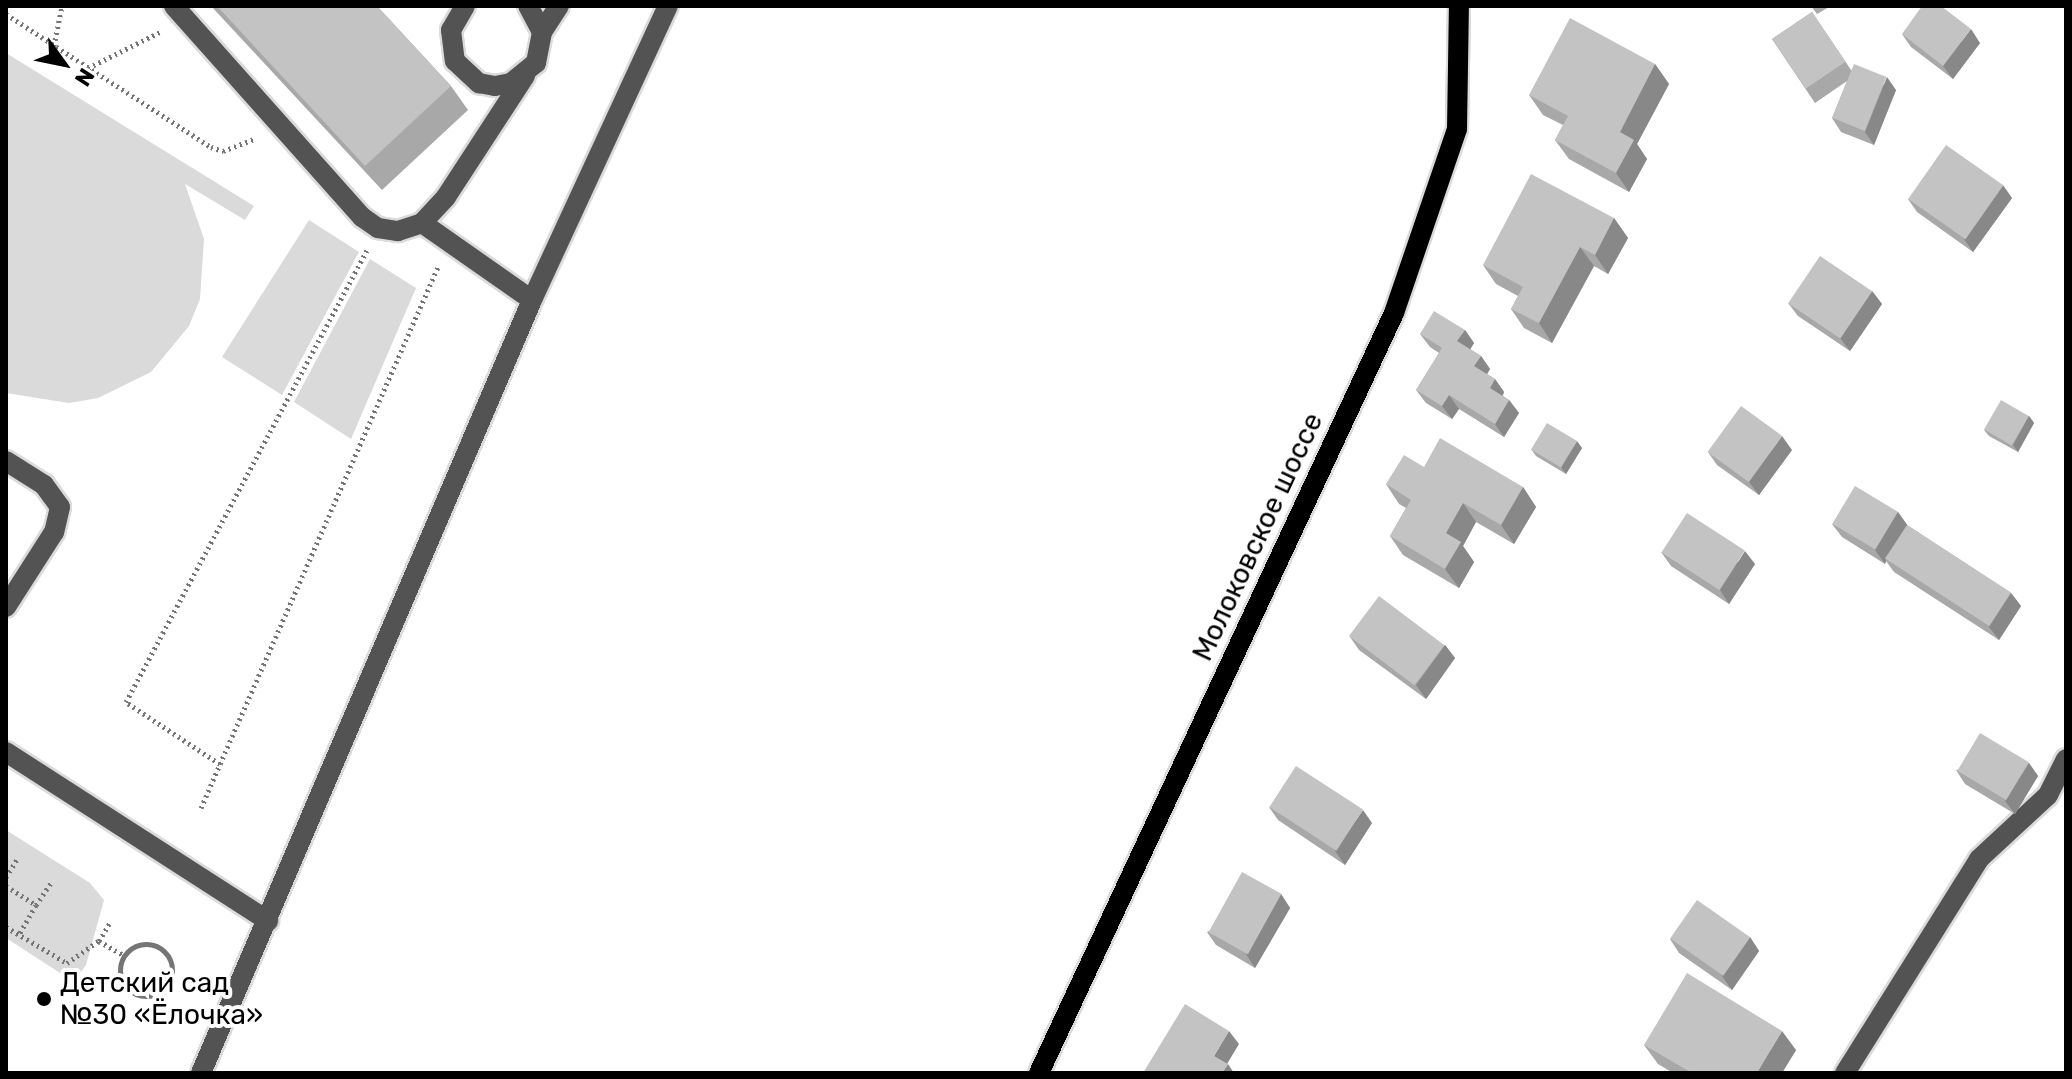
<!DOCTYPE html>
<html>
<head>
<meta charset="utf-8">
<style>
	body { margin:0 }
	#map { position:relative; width:2072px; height:1079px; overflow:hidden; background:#fff; font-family:Rubik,sans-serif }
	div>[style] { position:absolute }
	.green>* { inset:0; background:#dadada }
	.path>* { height:5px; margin-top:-2.5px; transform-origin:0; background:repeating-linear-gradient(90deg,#757575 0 2px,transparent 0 6px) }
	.path>.ring { margin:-2.5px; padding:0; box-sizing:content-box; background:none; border:5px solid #757575; border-radius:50% }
	.roads { filter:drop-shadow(2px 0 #dbdbdb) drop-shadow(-2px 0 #dbdbdb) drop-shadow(0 2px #dbdbdb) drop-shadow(0 -2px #dbdbdb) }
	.minor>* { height:20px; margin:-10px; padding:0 10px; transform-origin:10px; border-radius:10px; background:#535353 }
	.major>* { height:20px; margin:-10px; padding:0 10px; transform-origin:10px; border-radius:10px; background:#000 }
	.wall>* { inset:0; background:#a8a8a8 }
	.shaded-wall>* { inset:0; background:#888 }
	.building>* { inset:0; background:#c3c3c3; transform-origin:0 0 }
	.dots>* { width:22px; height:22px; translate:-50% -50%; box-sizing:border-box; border:4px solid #fff; border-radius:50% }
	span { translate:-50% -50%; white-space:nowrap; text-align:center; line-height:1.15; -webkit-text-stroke:8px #fff; paint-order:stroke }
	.street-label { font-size:28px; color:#000 }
	.poi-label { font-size:28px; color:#000 }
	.left { translate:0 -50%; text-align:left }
	.frame { position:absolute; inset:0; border:8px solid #000; pointer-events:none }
	.north { position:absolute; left:24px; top:24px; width:80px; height:80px; -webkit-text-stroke:6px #fff; paint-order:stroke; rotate:123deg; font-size:22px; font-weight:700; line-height:32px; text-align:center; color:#000 }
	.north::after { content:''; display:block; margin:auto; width:28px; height:36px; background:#000; clip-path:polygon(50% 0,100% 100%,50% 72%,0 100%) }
</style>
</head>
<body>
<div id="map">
	<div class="green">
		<i style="clip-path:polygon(6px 53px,254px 206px,245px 220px,185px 184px,204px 239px,200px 299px,189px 326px,151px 372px,98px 398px,69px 403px,6px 393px)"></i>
		<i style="clip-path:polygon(309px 220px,359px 252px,282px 395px,222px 357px)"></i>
		<i style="clip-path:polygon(370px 259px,416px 288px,351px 439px,294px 402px)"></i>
		<i style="clip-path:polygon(6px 830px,90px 883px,104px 900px,86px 965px,74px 982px,6px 938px)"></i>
	</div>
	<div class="path">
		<i style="left:6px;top:14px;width:244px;rotate:33deg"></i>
		<i style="left:211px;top:147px;width:13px;rotate:18deg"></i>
		<i style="left:223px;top:151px;width:33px;rotate:-21deg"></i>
		<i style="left:54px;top:46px;width:41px;rotate:-78.7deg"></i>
		<i style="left:88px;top:68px;width:80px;rotate:-26.6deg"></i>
		<i style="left:220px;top:764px;width:543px;rotate:-66.32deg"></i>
		<i style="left:201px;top:808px;width:48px;rotate:-66.6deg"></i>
		<i style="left:220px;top:764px;width:113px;rotate:-146.6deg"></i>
		<i style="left:126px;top:702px;width:512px;rotate:-61.93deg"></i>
		<i style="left:6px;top:877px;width:22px;rotate:-58deg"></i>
		<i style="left:6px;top:886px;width:36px;rotate:32deg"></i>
		<i style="left:36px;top:905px;width:34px;rotate:120deg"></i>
		<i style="left:36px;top:905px;width:29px;rotate:-56deg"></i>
		<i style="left:6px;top:927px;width:71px;rotate:30.5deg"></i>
		<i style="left:67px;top:963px;width:39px;rotate:-35deg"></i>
		<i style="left:99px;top:941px;width:23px;rotate:-59deg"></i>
		<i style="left:99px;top:941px;width:28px;rotate:30deg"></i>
		<i class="ring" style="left:120px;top:944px;width:47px;height:47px"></i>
	</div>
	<div class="roads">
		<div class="minor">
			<i style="left:174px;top:6px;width:283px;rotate:48.3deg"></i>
			<i style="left:362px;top:217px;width:19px;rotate:35deg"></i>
			<i style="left:378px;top:228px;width:20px;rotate:9deg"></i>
			<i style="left:398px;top:231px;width:25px;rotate:-18deg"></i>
			<i style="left:422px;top:223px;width:134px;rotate:35deg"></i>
			<i style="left:465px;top:6px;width:28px;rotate:120deg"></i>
			<i style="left:451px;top:30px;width:31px;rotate:83deg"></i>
			<i style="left:455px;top:61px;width:33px;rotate:43deg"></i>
			<i style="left:479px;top:83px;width:16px;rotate:11deg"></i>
			<i style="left:495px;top:86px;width:16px;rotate:-11deg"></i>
			<i style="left:511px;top:83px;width:32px;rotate:-39deg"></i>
			<i style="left:536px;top:63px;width:32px;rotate:-79deg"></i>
			<i style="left:542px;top:32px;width:30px;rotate:-118deg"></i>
			<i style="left:542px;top:32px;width:31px;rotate:-57deg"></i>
			<i style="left:422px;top:223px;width:35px;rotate:-47deg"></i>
			<i style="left:446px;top:197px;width:145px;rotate:-56.9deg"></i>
			<i style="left:6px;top:461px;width:45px;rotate:32.3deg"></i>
			<i style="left:44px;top:485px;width:27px;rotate:54deg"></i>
			<i style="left:60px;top:507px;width:26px;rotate:103deg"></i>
			<i style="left:54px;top:532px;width:89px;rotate:122.6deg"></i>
			<i style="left:6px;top:752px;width:312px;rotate:32.8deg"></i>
			<i style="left:201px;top:1073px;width:841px;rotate:-66.82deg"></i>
			<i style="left:532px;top:300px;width:324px;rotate:-65.2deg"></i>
			<i style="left:1845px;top:1073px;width:252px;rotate:-57.9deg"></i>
			<i style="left:1979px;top:859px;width:94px;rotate:-42.8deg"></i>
			<i style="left:2048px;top:795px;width:40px;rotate:-63.4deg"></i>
		</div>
		<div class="major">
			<i style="left:1039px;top:1073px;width:839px;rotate:-64.96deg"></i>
			<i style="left:1394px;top:313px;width:194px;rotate:-71.1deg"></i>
			<i style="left:1457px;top:129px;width:123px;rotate:-89.1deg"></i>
		</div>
	</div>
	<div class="wall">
		<i style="clip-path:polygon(211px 6px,377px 6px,451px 86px,468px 110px,382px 190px)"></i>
		<i style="clip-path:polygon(1811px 6px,1831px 6px,1817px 14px)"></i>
		<i style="clip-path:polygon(1812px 12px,1851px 70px,1896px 90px,1874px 145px,1841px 132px,1832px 118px,1847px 81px,1815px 103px,1772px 39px)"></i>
		<i style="clip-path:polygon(1902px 34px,1980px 43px,1953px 79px,1911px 47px)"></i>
		<i style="clip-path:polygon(1655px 64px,1669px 84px,1637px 144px,1647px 159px,1629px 192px,1569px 159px,1555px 140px,1563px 125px,1543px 115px,1529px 95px)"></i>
		<i style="clip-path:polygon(2012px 198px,1973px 252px,1917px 212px,1908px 199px)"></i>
		<i style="clip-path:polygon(1614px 218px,1628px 238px,1608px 274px,1594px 266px,1552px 343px,1524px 328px,1511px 309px,1518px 296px,1496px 284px,1483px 265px)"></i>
		<i style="clip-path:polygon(1872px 291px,1882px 304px,1850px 351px,1798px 316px,1788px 303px)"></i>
		<i style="clip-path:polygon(1465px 330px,1474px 343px,1470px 349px,1481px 356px,1490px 369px,1487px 374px,1495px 379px,1504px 392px,1503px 396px,1509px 400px,1519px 413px,1504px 437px,1459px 409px,1452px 419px,1426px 403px,1416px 390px,1439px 353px,1430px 347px,1420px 334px)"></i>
		<i style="clip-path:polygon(2029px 416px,2034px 423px,2018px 452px,1989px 436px,1984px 430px)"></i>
		<i style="clip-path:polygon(1582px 448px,1566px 474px,1536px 456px,1531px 449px)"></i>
		<i style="clip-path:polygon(1792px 450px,1759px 495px,1717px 465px,1708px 452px)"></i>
		<i style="clip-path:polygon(1424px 467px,1523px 487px,1536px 507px,1514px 544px,1476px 522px,1463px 546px,1474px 562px,1459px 588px,1403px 555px,1390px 536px,1406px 508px,1399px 504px,1386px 484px)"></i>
		<i style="clip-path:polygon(1898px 512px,1907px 525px,2011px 593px,2021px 606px,1999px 640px,1894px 572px,1886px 561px,1885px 564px,1842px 537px,1832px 524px)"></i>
		<i style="clip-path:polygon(1661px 552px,1755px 564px,1729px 604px,1671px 566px)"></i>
		<i style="clip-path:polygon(1350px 637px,1445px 645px,1455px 658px,1426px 699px,1359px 650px)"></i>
		<i style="clip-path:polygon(2029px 763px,2038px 776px,2015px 814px,1965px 784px,1956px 770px)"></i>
		<i style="clip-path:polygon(1269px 807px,1372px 823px,1345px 865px,1278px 820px)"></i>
		<i style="clip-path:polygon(1281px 894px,1290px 908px,1255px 968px,1216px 945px,1207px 932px)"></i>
		<i style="clip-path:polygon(1750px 937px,1759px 951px,1732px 990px,1679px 953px,1670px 939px)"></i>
		<i style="clip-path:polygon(1644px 1045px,1796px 1050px,1782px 1073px,1673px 1073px,1658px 1064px)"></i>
	</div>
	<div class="shaded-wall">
		<i style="clip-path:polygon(1971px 29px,1980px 43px,1953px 79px,1943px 66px)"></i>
		<i style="clip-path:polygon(1655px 64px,1669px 84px,1637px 144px,1647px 159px,1629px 192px,1616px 173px,1620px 132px)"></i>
		<i style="clip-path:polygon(1887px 77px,1896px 90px,1874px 145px,1865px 132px)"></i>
		<i style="clip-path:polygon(2003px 185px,2012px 198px,1973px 252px,1964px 239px)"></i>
		<i style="clip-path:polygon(1614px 218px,1628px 238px,1608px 274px,1595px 255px)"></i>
		<i style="clip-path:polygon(1580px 247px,1594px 266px,1552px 343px,1539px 323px)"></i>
		<i style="clip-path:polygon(1872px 291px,1882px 304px,1850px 351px,1840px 338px)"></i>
		<i style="clip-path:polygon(1465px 330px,1474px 343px,1467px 355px,1457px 341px)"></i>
		<i style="clip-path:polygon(1481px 356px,1490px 369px,1484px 379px,1474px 366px)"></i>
		<i style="clip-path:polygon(1495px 379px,1504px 392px,1499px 401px,1490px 388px)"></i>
		<i style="clip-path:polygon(1449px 395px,1459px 409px,1452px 419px,1442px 406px)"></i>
		<i style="clip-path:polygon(1509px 400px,1519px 413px,1504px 437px,1495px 424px)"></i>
		<i style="clip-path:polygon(2029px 416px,2034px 423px,2018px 452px,2013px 445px)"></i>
		<i style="clip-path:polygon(1782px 436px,1792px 450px,1759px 495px,1749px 482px)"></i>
		<i style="clip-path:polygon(1577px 441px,1582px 448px,1566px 474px,1561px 467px)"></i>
		<i style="clip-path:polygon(1523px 487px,1536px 507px,1514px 544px,1501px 525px)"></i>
		<i style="clip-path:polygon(1463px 503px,1476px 522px,1463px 546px,1474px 562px,1459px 588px,1445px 569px,1446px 533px)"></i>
		<i style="clip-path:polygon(1898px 512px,1908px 526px,1885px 558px,1886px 561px,1885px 564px,1875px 550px)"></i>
		<i style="clip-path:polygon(1745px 551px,1755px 564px,1729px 604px,1720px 590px)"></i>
		<i style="clip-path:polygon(2011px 593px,2021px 606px,1999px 640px,1989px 627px)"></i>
		<i style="clip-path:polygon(1445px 645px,1455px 658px,1426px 699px,1416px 685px)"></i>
		<i style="clip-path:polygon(2029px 763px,2038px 776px,2015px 814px,2005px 801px)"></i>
		<i style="clip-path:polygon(1363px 810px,1372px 823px,1345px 865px,1335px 851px)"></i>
		<i style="clip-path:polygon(1281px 894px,1290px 908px,1255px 968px,1246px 954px)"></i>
		<i style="clip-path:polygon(1750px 937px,1759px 951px,1732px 990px,1722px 976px)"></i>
		<i style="clip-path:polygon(1229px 1031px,1239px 1044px,1224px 1069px,1214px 1056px)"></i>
		<i style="clip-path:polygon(1782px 1031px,1796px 1050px,1782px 1073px,1757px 1073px)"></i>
		<i style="clip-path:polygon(1228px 1064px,1234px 1073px,1222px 1073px)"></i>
	</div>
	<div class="building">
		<i style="clip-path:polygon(217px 6px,377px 6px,451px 86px,365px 166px)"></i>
		<i style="clip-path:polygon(1922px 6px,1941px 6px,1971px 29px,1943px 66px,1902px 34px)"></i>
		<i style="left:1812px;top:12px;width:60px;height:48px;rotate:56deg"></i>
		<i style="clip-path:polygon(1570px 18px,1655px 64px,1620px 132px,1634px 140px,1616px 173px,1555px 140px,1568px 116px,1529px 95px)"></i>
		<i style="left:1854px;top:64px;width:35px;height:58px;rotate:22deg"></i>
		<i style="left:1946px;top:145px;width:70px;height:66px;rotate:35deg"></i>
		<i style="clip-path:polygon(1531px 174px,1614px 218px,1595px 255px,1580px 247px,1539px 323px,1511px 309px,1523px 287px,1483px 265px)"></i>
		<i style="left:1820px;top:256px;width:63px;height:57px;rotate:34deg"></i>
		<i style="clip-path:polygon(1434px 311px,1465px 330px,1457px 341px,1481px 356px,1474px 366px,1495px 379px,1490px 388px,1509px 400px,1495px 424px,1449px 395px,1442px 406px,1416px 390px,1442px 348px,1420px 334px)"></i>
		<i style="left:2001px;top:400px;width:32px;height:34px;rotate:30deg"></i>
		<i style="left:1741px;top:406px;width:51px;height:57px;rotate:36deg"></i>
		<i style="left:1547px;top:423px;width:35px;height:31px;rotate:31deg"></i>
		<i style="clip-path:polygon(1440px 438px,1523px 487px,1501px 525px,1463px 503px,1446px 533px,1461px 542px,1445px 569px,1390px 536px,1411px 500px,1386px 484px,1404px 455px,1424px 467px)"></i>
		<i style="left:1855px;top:486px;width:50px;height:44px;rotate:31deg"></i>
		<i style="left:1687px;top:513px;width:69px;height:47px;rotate:33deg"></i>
		<i style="left:1907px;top:525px;width:124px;height:40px;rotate:33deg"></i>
		<i style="left:1379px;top:596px;width:82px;height:50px;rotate:37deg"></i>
		<i style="left:1980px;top:733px;width:57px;height:44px;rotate:31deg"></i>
		<i style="left:1296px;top:766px;width:80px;height:49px;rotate:33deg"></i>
		<i style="left:1242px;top:872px;width:45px;height:69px;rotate:29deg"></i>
		<i style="left:1697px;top:900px;width:65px;height:47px;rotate:35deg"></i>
		<i style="clip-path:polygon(1687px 973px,1782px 1031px,1757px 1073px,1692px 1073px,1644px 1045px)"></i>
		<i style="clip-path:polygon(1185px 1004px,1229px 1031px,1214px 1056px,1228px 1064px,1222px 1073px,1143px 1073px)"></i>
	</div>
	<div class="dots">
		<i style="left:44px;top:999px;background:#000"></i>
	</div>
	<div class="street-label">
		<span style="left:1258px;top:537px;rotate:-65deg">Молоковское шоссе</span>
	</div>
	<div class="poi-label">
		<span class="left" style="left:60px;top:999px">Детский сад<br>№30 «Ёлочка»</span>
	</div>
	<div class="frame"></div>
	<div class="north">N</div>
</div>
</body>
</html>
